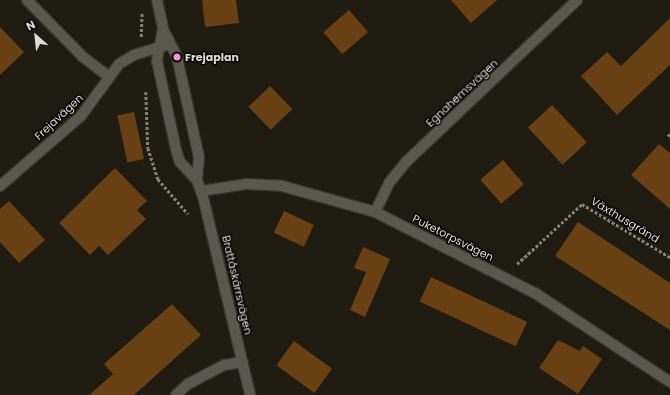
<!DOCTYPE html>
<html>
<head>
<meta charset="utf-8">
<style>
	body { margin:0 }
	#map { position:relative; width:670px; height:395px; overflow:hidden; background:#1f1b11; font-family:Poppins,sans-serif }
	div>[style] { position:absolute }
	.building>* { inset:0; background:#684014; transform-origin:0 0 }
	.path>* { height:2.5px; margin-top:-1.25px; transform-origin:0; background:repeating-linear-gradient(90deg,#848178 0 3px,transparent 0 5px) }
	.roads { filter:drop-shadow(1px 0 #383530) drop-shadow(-1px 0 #383530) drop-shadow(0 1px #383530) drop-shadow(0 -1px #383530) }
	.minor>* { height:10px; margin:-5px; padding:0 5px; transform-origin:5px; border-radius:5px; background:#5c574c }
	.dots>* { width:11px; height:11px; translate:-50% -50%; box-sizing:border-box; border:2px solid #080603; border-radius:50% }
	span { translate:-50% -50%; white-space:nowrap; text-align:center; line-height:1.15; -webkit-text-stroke:3px #080603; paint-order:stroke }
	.poi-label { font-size:11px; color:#dfdcd5; font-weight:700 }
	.left { translate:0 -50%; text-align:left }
	.street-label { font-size:11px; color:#dfdcd5 }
	.north { position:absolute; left:16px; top:16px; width:40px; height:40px; -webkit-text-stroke:3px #080603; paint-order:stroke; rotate:333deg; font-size:11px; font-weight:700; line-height:16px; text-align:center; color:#dfdcd5 }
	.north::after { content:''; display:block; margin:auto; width:14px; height:18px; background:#dfdcd5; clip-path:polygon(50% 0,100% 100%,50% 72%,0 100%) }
</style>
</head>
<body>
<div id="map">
	<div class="building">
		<i style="clip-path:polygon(202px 0,236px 0,239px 23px,205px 27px)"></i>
		<i style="clip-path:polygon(451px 0,497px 0,471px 23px)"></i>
		<i style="left:349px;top:10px;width:29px;height:34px;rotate:49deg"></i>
		<i style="clip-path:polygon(670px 18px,670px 65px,617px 115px,581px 76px,607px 52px,621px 66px)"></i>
		<i style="clip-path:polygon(0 27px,24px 52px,0 75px)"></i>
		<i style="left:270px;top:86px;width:32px;height:30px;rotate:46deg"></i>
		<i style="left:552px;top:105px;width:51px;height:33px;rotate:47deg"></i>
		<i style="left:134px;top:112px;width:48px;height:17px;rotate:78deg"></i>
		<i style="clip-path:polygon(659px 144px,670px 153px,670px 209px,631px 175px)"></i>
		<i style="left:503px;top:160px;width:32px;height:30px;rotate:49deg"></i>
		<i style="clip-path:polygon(115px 168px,147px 201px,137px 210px,146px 219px,108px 255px,99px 246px,90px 255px,59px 223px)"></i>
		<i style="clip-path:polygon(9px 201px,45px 240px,19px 263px,0 242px,0 209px)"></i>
		<i style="left:284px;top:211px;width:33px;height:24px;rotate:25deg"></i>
		<i style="clip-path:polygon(578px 222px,670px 283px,670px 330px,555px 256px)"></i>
		<i style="clip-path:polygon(363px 247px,390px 259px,365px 317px,350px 310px,366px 272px,354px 268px)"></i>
		<i style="left:431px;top:277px;width:106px;height:27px;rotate:25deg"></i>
		<i style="clip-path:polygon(172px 304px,201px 335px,134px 395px,89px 395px,113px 374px,104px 364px)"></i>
		<i style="clip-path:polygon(558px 340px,580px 351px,583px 346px,602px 359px,578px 394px,539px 368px)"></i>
		<i style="left:294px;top:341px;width:47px;height:30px;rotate:36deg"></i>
	</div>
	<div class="path">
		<i style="left:141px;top:37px;width:25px;rotate:-88deg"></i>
		<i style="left:146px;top:92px;width:56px;rotate:88deg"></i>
		<i style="left:148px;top:148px;width:33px;rotate:72deg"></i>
		<i style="left:158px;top:179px;width:46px;rotate:49.4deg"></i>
		<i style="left:668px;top:134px;width:3px;rotate:45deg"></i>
		<i style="left:517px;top:264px;width:88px;rotate:-42.7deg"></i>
		<i style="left:582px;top:204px;width:103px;rotate:31.1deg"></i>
	</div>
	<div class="roads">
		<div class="minor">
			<i style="left:27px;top:0;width:80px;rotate:45.5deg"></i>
			<i style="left:83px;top:57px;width:31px;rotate:37deg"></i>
			<i style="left:157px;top:0;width:30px;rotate:78deg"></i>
			<i style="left:163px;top:29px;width:31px;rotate:63deg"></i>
			<i style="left:177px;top:57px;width:102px;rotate:77.6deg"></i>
			<i style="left:199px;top:157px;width:23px;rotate:95deg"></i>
			<i style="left:163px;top:29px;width:33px;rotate:101deg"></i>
			<i style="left:157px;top:61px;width:91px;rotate:77.9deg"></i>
			<i style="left:176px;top:150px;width:13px;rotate:72deg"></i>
			<i style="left:180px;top:162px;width:25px;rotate:47deg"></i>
			<i style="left:197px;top:180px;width:18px;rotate:71deg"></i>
			<i style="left:203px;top:197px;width:204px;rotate:76.6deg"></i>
			<i style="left:0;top:186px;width:107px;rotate:-40.8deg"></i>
			<i style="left:81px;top:116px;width:64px;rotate:-53.8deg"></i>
			<i style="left:119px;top:64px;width:17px;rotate:-31deg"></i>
			<i style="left:134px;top:55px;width:38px;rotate:-17deg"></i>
			<i style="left:201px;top:191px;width:47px;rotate:-8.7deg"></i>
			<i style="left:247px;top:184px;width:35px;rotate:3deg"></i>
			<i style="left:282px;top:186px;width:97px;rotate:15.6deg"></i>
			<i style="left:375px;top:212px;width:179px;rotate:26.9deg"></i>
			<i style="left:535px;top:293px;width:162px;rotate:33.4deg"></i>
			<i style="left:375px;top:212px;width:32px;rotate:-64deg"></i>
			<i style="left:389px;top:183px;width:28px;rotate:-51deg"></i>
			<i style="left:407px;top:161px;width:234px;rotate:-43.4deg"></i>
			<i style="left:176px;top:395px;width:16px;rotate:-43deg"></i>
			<i style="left:188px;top:384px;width:41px;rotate:-27.8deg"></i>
			<i style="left:224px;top:365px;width:19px;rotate:-9deg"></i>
		</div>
	</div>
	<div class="dots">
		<i style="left:177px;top:57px;background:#f391d6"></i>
	</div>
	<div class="poi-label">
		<span class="left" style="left:185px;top:57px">Frejaplan</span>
	</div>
	<div class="street-label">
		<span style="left:462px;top:93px;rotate:-43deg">Egnahemsvägen</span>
		<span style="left:59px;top:117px;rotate:-43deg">Frejavägen</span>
		<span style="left:625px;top:220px;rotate:31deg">Växthusgränd</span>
		<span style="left:453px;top:238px;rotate:27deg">Puketorpsvägen</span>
		<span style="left:237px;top:285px;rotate:77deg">Brattåskärrsvägen</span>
	</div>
	<div class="north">N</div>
</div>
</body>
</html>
